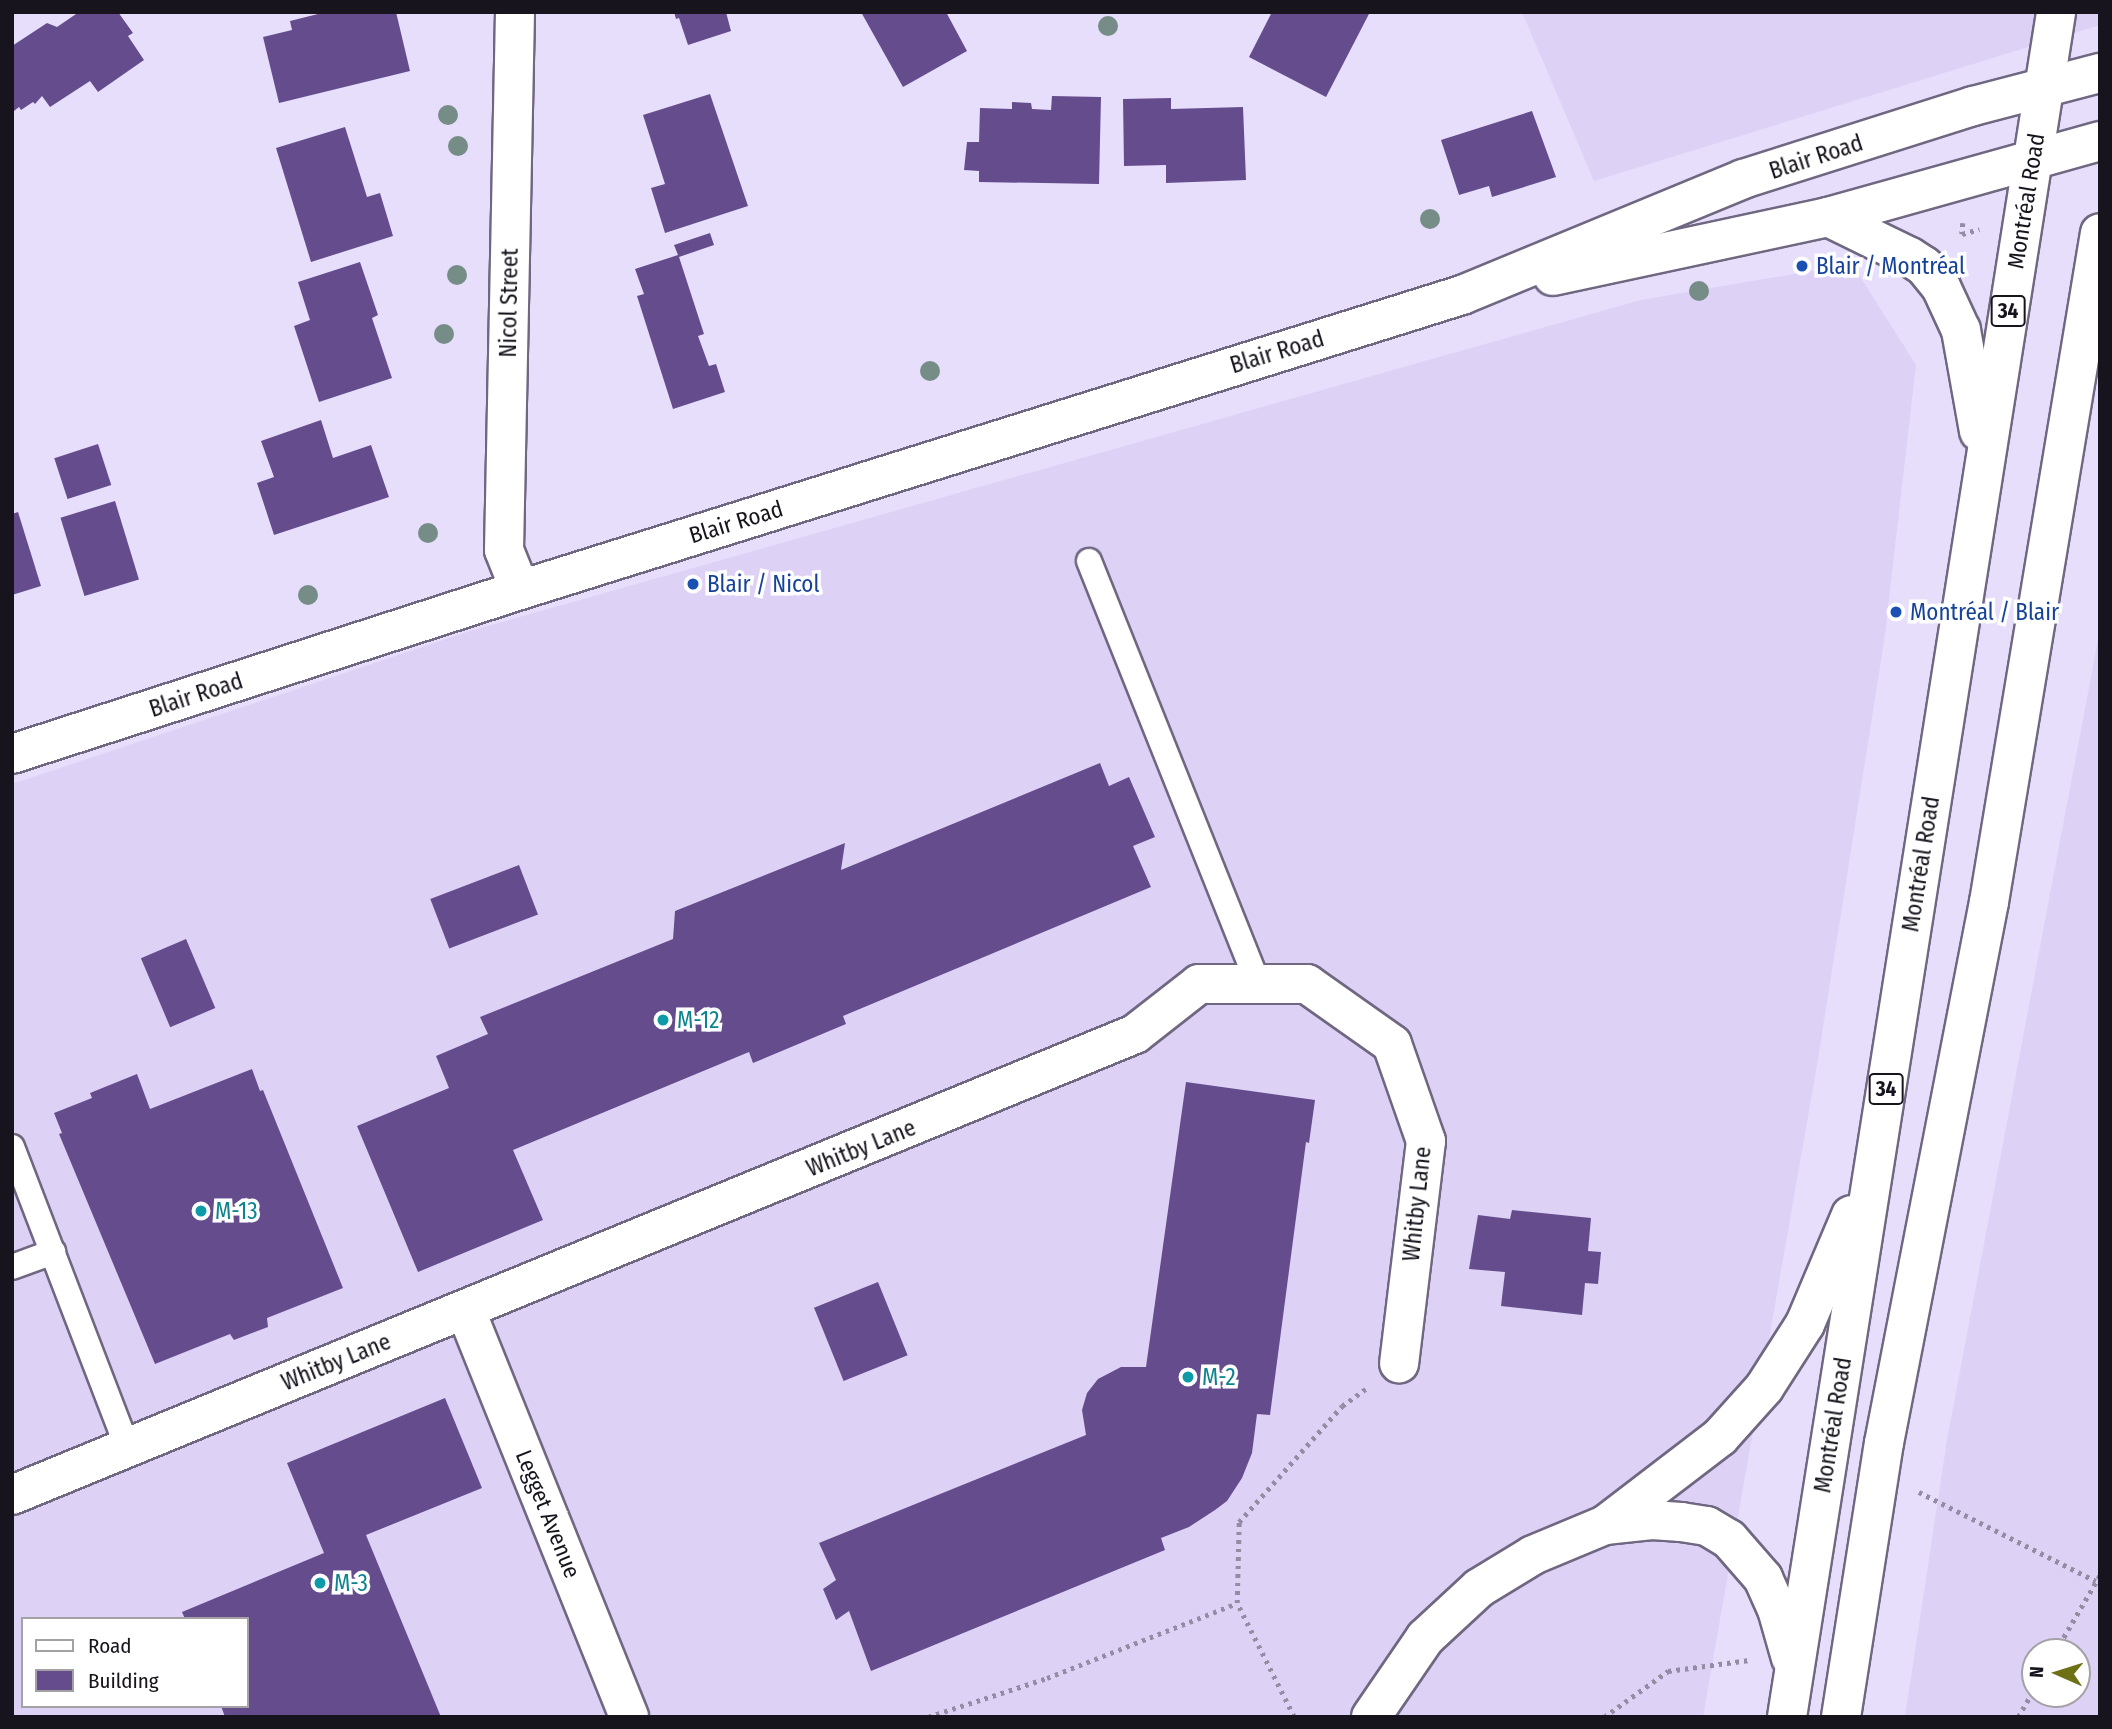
<!DOCTYPE html>
<html>
<head>
<meta charset="utf-8">
<style>
	body { margin:0 }
	#map { position:relative; width:2112px; height:1729px; overflow:hidden; background:#e7defc; font-family:"Fira Sans Condensed",sans-serif }
	div>[style] { position:absolute }
	.built>* { inset:0; background:#ddd1f6 }
	.building>* { inset:0; background:#654d8d; transform-origin:0 0 }
	.path>* { height:4.5px; margin-top:-2.25px; transform-origin:0; background:repeating-linear-gradient(90deg,#938ca2 0 3.5px,transparent 0 8.5px) }
	.roads { filter:drop-shadow(2px 0 #706781) drop-shadow(-2px 0 #706781) drop-shadow(0 2px #706781) drop-shadow(0 -2px #706781) }
	.lane>* { height:24px; margin:-12px; padding:0 12px; transform-origin:12px; border-radius:12px; background:#fff }
	.street>* { height:38px; margin:-19px; padding:0 19px; transform-origin:19px; border-radius:19px; background:#fff }
	.secondary>* { height:38px; margin:-19px; padding:0 19px; transform-origin:19px; border-radius:19px; background:#fff }
	.primary>* { height:38px; margin:-19px; padding:0 19px; transform-origin:19px; border-radius:19px; background:#fff }
	.trees>* { width:20px; height:20px; margin:-10px; border-radius:50%; background:#768d87 }
	.dots>* { width:19px; height:19px; translate:-50% -50%; box-sizing:border-box; border:4px solid #fff; border-radius:50% }
	span { translate:-50% -50%; white-space:nowrap; text-align:center; line-height:1.15; -webkit-text-stroke:7px #fff; paint-order:stroke }
	.shield-label span { padding:2px 5px; background:#fff; border:2px solid; border-radius:5px; -webkit-text-stroke-width:0 }
	.shield-label { font-size:21px; color:#18141e; font-weight:700 }
	.street-label { font-size:23px; color:#18141e }
	.transit-label { font-size:23px; color:#164399 }
	.left { translate:0 -50%; text-align:left }
	.culture-label { font-size:23px; color:#0d838f }
	.frame { position:absolute; inset:0; border:14px solid #18141e; pointer-events:none }
	.legend { position:absolute; left:21px; top:1617px; width:228px; height:91px; box-sizing:border-box; background:#fff; border:2px solid #a3a1a5; margin:0; padding:9px 12px; list-style:none; font-size:21px; color:#18141e }
	.legend li { display:flex; align-items:center; gap:14px; height:35px }
	.legend b { width:35px; border:2px solid #a3a1a5 }
	.north { position:absolute; left:2021px; top:1638px; width:70px; height:70px; box-sizing:border-box; background:#fff; border:2px solid #a3a1a5; border-radius:50%; rotate:273deg; font-size:19px; font-weight:700; line-height:28px; text-align:center; color:#18141e }
	.north::after { content:''; display:block; margin:auto; width:24px; height:32px; background:#6d7015; clip-path:polygon(50% 0,100% 100%,50% 72%,0 100%) }
</style>
</head>
<body>
<div id="map">
	<div class="built">
		<i style="clip-path:polygon(1522px 12px,2100px 12px,2100px 25px,1594px 181px)"></i>
		<i style="clip-path:polygon(evenodd,1852px 264px,1916px 365px,1884px 642px,1817px 1065px,1703px 1717px,12px 1717px,12px 784px,470px 631px,1641px 300px,1852px 264px,23px 1619px,247px 1619px,247px 1706px,23px 1706px,23px 1619px)"></i>
		<i style="clip-path:polygon(evenodd,2100px 629px,2100px 1717px,1905px 1717px,1947px 1440px,2100px 629px,2035px 1652px,2077px 1652px,2077px 1694px,2035px 1694px,2035px 1652px)"></i>
	</div>
	<div class="building">
		<i style="clip-path:polygon(79px 12px,118px 12px,133px 33px,128px 36px,144px 60px,98px 92px,90px 81px,50px 107px,42px 96px,35px 104px,33px 102px,21px 110px,19px 107px,14px 111px,12px 46px,47px 23px,57px 27px)"></i>
		<i style="clip-path:polygon(326px 12px,396px 12px,410px 71px,279px 103px,263px 37px,292px 30px,290px 21px)"></i>
		<i style="clip-path:polygon(674px 12px,726px 12px,731px 31px,688px 45px,679px 18px,676px 19px)"></i>
		<i style="clip-path:polygon(861px 12px,946px 12px,967px 51px,903px 87px)"></i>
		<i style="clip-path:polygon(1272px 12px,1370px 12px,1326px 97px,1249px 57px)"></i>
		<i style="clip-path:polygon(710px 94px,748px 206px,665px 233px,651px 188px,665px 184px,643px 115px)"></i>
		<i style="clip-path:polygon(1052px 96px,1101px 97px,1099px 184px,979px 182px,979px 171px,964px 170px,967px 142px,979px 142px,980px 108px,1012px 109px,1012px 102px,1031px 103px,1032px 109px,1051px 110px)"></i>
		<i style="clip-path:polygon(1171px 98px,1171px 109px,1243px 107px,1246px 180px,1166px 183px,1166px 165px,1124px 166px,1123px 99px)"></i>
		<i style="clip-path:polygon(1532px 111px,1556px 177px,1492px 197px,1489px 186px,1459px 195px,1441px 140px)"></i>
		<i style="clip-path:polygon(345px 127px,367px 197px,380px 193px,393px 236px,311px 262px,276px 148px)"></i>
		<i style="clip-path:polygon(710px 233px,714px 245px,679px 257px,704px 334px,698px 336px,709px 366px,716px 364px,725px 392px,673px 409px,637px 296px,644px 294px,635px 269px,678px 255px,674px 245px)"></i>
		<i style="clip-path:polygon(360px 262px,378px 315px,372px 318px,392px 378px,319px 402px,294px 326px,310px 320px,298px 282px)"></i>
		<i style="clip-path:polygon(321px 420px,333px 458px,371px 445px,389px 497px,274px 535px,257px 483px,274px 477px,261px 441px)"></i>
		<i style="left:98px;top:444px;width:43px;height:46px;rotate:72deg"></i>
		<i style="left:115px;top:501px;width:82px;height:57px;rotate:73deg"></i>
		<i style="clip-path:polygon(18px 512px,41px 586px,12px 595px,12px 514px)"></i>
		<i style="clip-path:polygon(1100px 763px,1109px 786px,1129px 777px,1155px 837px,1133px 846px,1151px 887px,843px 1016px,846px 1024px,753px 1063px,749px 1052px,513px 1150px,543px 1220px,418px 1272px,357px 1126px,449px 1088px,436px 1056px,488px 1034px,480px 1017px,673px 939px,675px 911px,845px 843px,841px 870px)"></i>
		<i style="left:519px;top:865px;width:53px;height:95px;rotate:69deg"></i>
		<i style="left:186px;top:939px;width:75px;height:49px;rotate:67deg"></i>
		<i style="clip-path:polygon(252px 1069px,260px 1091px,263px 1090px,343px 1288px,267px 1318px,268px 1327px,234px 1340px,230px 1334px,155px 1364px,59px 1134px,62px 1133px,54px 1113px,92px 1098px,90px 1093px,137px 1074px,150px 1109px)"></i>
		<i style="clip-path:polygon(1186px 1082px,1315px 1100px,1309px 1143px,1306px 1142px,1270px 1415px,1257px 1414px,1252px 1453px,1242px 1478px,1227px 1501px,1215px 1510px,1189px 1527px,1161px 1538px,1165px 1550px,871px 1671px,849px 1611px,836px 1620px,823px 1589px,836px 1580px,819px 1543px,1086px 1435px,1082px 1410px,1087px 1393px,1098px 1379px,1121px 1367px,1146px 1367px)"></i>
		<i style="clip-path:polygon(1512px 1210px,1591px 1218px,1588px 1251px,1601px 1252px,1598px 1284px,1585px 1283px,1582px 1315px,1501px 1306px,1505px 1272px,1469px 1269px,1478px 1215px,1510px 1219px)"></i>
		<i style="left:878px;top:1282px;width:79px;height:69px;rotate:68deg"></i>
		<i style="clip-path:polygon(445px 1398px,482px 1488px,366px 1535px,441px 1717px,225px 1717px,221px 1706px,247px 1706px,247px 1619px,185px 1619px,182px 1612px,324px 1553px,287px 1463px)"></i>
	</div>
	<div class="path">
		<i style="left:1963px;top:223px;width:11px;rotate:95deg"></i>
		<i style="left:1962px;top:234px;width:18px;rotate:-16deg"></i>
		<i style="left:1919px;top:1492px;width:198px;rotate:26.7deg"></i>
		<i style="left:2055px;top:1652px;width:89px;rotate:-59.7deg"></i>
		<i style="left:928px;top:1717px;width:125px;rotate:-18.1deg"></i>
		<i style="left:1047px;top:1678px;width:204px;rotate:-21.5deg"></i>
		<i style="left:1294px;top:1717px;width:127px;rotate:-116.6deg"></i>
		<i style="left:1237px;top:1603px;width:81px;rotate:-88.6deg"></i>
		<i style="left:1239px;top:1522px;width:155px;rotate:-48.4deg"></i>
		<i style="left:1342px;top:1406px;width:31px;rotate:-36deg"></i>
		<i style="left:1604px;top:1717px;width:79px;rotate:-35.7deg"></i>
		<i style="left:1668px;top:1671px;width:82px;rotate:-7.7deg"></i>
		<i style="left:2018px;top:1717px;width:34px;rotate:-60deg"></i>
	</div>
	<div class="roads">
		<div class="lane">
			<i style="left:1089px;top:561px;width:456px;rotate:68.2deg"></i>
			<i style="left:12px;top:1147px;width:320px;rotate:69deg"></i>
			<i style="left:12px;top:1267px;width:44px;rotate:-20.1deg"></i>
		</div>
		<div class="street">
			<i style="left:515px;top:12px;width:538px;rotate:91.17deg"></i>
			<i style="left:504px;top:550px;width:43px;rotate:68.2deg"></i>
			<i style="left:466px;top:1311px;width:437px;rotate:68.1deg"></i>
			<i style="left:12px;top:1495px;width:1214px;rotate:-22.32deg"></i>
			<i style="left:1135px;top:1034px;width:81px;rotate:-38deg"></i>
			<i style="left:1199px;top:984px;width:108px"></i>
			<i style="left:1307px;top:984px;width:104px;rotate:35.2deg"></i>
			<i style="left:1392px;top:1044px;width:103px;rotate:70.7deg"></i>
			<i style="left:1426px;top:1141px;width:224px;rotate:96.9deg"></i>
		</div>
		<div class="secondary">
			<i style="left:1553px;top:276px;width:281px;rotate:-12.1deg"></i>
			<i style="left:1828px;top:217px;width:282px;rotate:-15.6deg"></i>
			<i style="left:12px;top:754px;width:534px;rotate:-17.89deg"></i>
			<i style="left:520px;top:590px;width:987px;rotate:-17.39deg"></i>
			<i style="left:1462px;top:295px;width:304px;rotate:-22.4deg"></i>
			<i style="left:1743px;top:179px;width:241px;rotate:-17.6deg"></i>
			<i style="left:1973px;top:106px;width:131px;rotate:-14.6deg"></i>
		</div>
		<div class="primary">
			<i style="left:1828px;top:217px;width:91px;rotate:26deg"></i>
			<i style="left:1910px;top:257px;width:17px;rotate:33deg"></i>
			<i style="left:1924px;top:266px;width:27px;rotate:51deg"></i>
			<i style="left:1941px;top:287px;width:47px;rotate:65.1deg"></i>
			<i style="left:1961px;top:330px;width:103px;rotate:79.9deg"></i>
			<i style="left:1605px;top:1525px;width:145px;rotate:-37.4deg"></i>
			<i style="left:1720px;top:1437px;width:66px;rotate:-48.1deg"></i>
			<i style="left:1764px;top:1388px;width:76px;rotate:-57.4deg"></i>
			<i style="left:1805px;top:1324px;width:118px;rotate:-67.1deg"></i>
			<i style="left:1371px;top:1717px;width:96px;rotate:-55.6deg"></i>
			<i style="left:1425px;top:1638px;width:74px;rotate:-42.8deg"></i>
			<i style="left:1479px;top:1588px;width:63px;rotate:-31.4deg"></i>
			<i style="left:1533px;top:1555px;width:78px;rotate:-22.6deg"></i>
			<i style="left:1605px;top:1525px;width:47px;rotate:-6.1deg"></i>
			<i style="left:1652px;top:1520px;width:29px;rotate:4deg"></i>
			<i style="left:1681px;top:1522px;width:26px;rotate:9deg"></i>
			<i style="left:1707px;top:1526px;width:26px;rotate:31deg"></i>
			<i style="left:1729px;top:1539px;width:52px;rotate:48.9deg"></i>
			<i style="left:1763px;top:1578px;width:34px;rotate:66deg"></i>
			<i style="left:1777px;top:1609px;width:51px;rotate:74.1deg"></i>
			<i style="left:1787px;top:1717px;width:1726px;rotate:-81.03deg"></i>
			<i style="left:1841px;top:1717px;width:277px;rotate:-81.1deg"></i>
			<i style="left:1884px;top:1443px;width:551px;rotate:-79.02deg"></i>
			<i style="left:1989px;top:902px;width:678px;rotate:-80.58deg"></i>
		</div>
	</div>
	<div class="trees">
		<i style="left:1108px;top:26px"></i>
		<i style="left:448px;top:115px"></i>
		<i style="left:458px;top:146px"></i>
		<i style="left:1430px;top:219px"></i>
		<i style="left:457px;top:275px"></i>
		<i style="left:1699px;top:291px"></i>
		<i style="left:444px;top:334px"></i>
		<i style="left:930px;top:371px"></i>
		<i style="left:428px;top:533px"></i>
		<i style="left:308px;top:595px"></i>
	</div>
	<div class="dots">
		<i style="left:1802px;top:266px;background:#1a4fb4"></i>
		<i style="left:693px;top:584px;background:#1a4fb4"></i>
		<i style="left:1896px;top:612px;background:#1a4fb4"></i>
		<i style="left:663px;top:1020px;background:#0f9aa8"></i>
		<i style="left:201px;top:1211px;background:#0f9aa8"></i>
		<i style="left:1188px;top:1377px;background:#0f9aa8"></i>
		<i style="left:320px;top:1583px;background:#0f9aa8"></i>
	</div>
	<div class="shield-label">
		<span style="left:2008px;top:311px">34</span>
		<span style="left:1886px;top:1089px">34</span>
	</div>
	<div class="street-label">
		<span style="left:1816px;top:157px;rotate:-18deg">Blair Road</span>
		<span style="left:2026px;top:201px;rotate:-81deg">Montréal Road</span>
		<span style="left:509px;top:303px;rotate:-89deg">Nicol Street</span>
		<span style="left:1277px;top:352px;rotate:-17deg">Blair Road</span>
		<span style="left:736px;top:522px;rotate:-17deg">Blair Road</span>
		<span style="left:196px;top:695px;rotate:-18deg">Blair Road</span>
		<span style="left:1921px;top:864px;rotate:-81deg">Montréal Road</span>
		<span style="left:861px;top:1148px;rotate:-22deg">Whitby Lane</span>
		<span style="left:1417px;top:1204px;rotate:-84deg">Whitby Lane</span>
		<span style="left:336px;top:1362px;rotate:-22deg">Whitby Lane</span>
		<span style="left:1833px;top:1425px;rotate:-81deg">Montréal Road</span>
		<span style="left:548px;top:1514px;rotate:68deg">Legget Avenue</span>
	</div>
	<div class="transit-label">
		<span class="left" style="left:1816px;top:266px">Blair / Montréal</span>
		<span class="left" style="left:707px;top:584px">Blair / Nicol</span>
		<span class="left" style="left:1910px;top:612px">Montréal / Blair</span>
	</div>
	<div class="culture-label">
		<span class="left" style="left:677px;top:1020px">M-12</span>
		<span class="left" style="left:215px;top:1211px">M-13</span>
		<span class="left" style="left:1202px;top:1377px">M-2</span>
		<span class="left" style="left:334px;top:1583px">M-3</span>
	</div>
	<div class="frame"></div>
	<ul class="legend">
	<li><b style="height:9px;background:#fff"></b>Road</li>
	<li><b style="height:19px;background:#654d8d"></b>Building</li>
	</ul>
	<div class="north">N</div>
</div>
</body>
</html>
